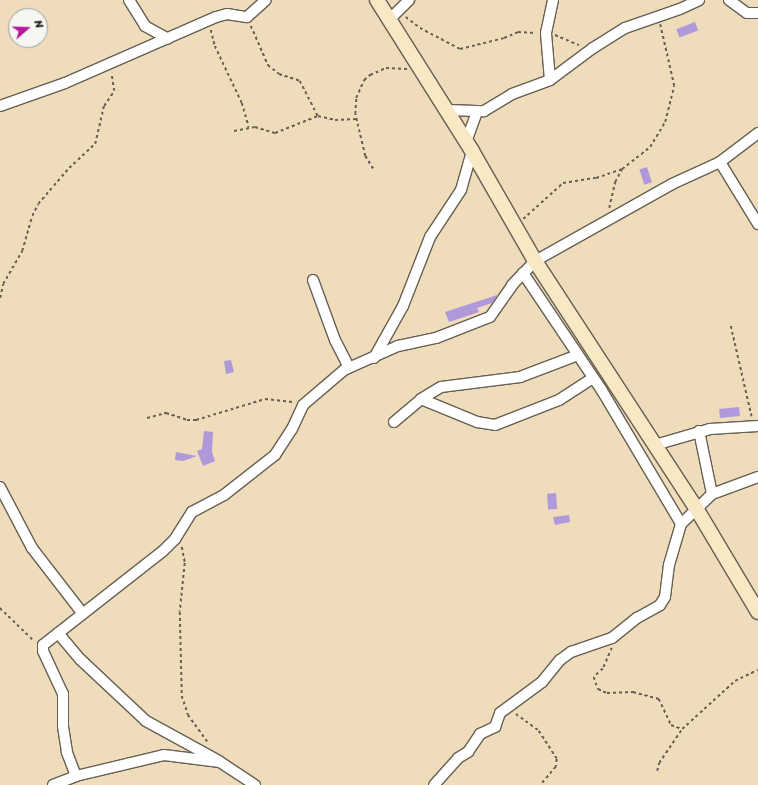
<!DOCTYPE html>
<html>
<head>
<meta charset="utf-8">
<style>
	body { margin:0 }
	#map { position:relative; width:758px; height:785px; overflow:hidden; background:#efdcba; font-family:Sriracha,sans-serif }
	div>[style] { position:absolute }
	.building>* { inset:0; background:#af99db; transform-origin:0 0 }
	.path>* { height:1.5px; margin-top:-0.75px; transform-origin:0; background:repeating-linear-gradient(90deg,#665f53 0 3px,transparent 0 6px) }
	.roads { filter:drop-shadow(1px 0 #665f53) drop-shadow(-1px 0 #665f53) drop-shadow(0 1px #665f53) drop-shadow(0 -1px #665f53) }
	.street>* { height:10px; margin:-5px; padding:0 5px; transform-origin:5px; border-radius:5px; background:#fff }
	.secondary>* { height:14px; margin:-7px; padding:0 7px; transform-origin:7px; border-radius:7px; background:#f8e8c3 }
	span { translate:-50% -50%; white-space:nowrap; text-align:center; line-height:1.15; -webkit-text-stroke:3px #f6f6f2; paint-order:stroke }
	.north { position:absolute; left:8px; top:8px; width:40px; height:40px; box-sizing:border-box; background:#f6f6f2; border:1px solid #9f9f9c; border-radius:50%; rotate:70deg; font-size:11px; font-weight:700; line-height:16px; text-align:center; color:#1c1c1c }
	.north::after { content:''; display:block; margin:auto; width:14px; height:18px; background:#b5179e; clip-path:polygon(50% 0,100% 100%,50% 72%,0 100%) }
</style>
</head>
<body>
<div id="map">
	<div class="building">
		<i style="left:695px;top:22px;width:9px;height:20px;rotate:69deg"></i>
		<i style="left:647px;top:167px;width:16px;height:8px;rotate:72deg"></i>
		<i style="clip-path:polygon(497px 295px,492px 303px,477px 308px,479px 312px,449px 322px,445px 312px)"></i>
		<i style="clip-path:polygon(231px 360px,234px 372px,226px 374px,224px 361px)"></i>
		<i style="left:739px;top:407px;width:9px;height:20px;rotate:84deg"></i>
		<i style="clip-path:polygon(204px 431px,213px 432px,212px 452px,215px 461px,203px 466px,197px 451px,202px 449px)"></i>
		<i style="clip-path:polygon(176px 452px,197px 456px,183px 461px,175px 460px)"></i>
		<i style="left:556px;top:493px;width:16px;height:9px;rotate:86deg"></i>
		<i style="clip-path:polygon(569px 515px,570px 522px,555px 525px,553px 517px)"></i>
	</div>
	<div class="path">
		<i style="left:406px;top:17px;width:18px;rotate:38deg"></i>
		<i style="left:420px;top:28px;width:45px;rotate:27.7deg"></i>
		<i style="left:460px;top:49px;width:45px;rotate:-14deg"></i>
		<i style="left:504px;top:38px;width:15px;rotate:-23deg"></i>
		<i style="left:518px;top:32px;width:18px;rotate:3deg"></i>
		<i style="left:251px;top:26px;width:43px;rotate:66.4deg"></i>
		<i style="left:268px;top:65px;width:14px;rotate:39deg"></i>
		<i style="left:279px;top:74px;width:22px;rotate:18deg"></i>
		<i style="left:300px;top:81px;width:39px;rotate:63deg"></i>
		<i style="left:211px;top:30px;width:16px;rotate:76deg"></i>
		<i style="left:215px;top:46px;width:63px;rotate:64.7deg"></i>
		<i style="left:242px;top:103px;width:25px;rotate:74deg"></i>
		<i style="left:555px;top:35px;width:26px;rotate:23deg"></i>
		<i style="left:234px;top:131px;width:21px;rotate:-11deg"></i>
		<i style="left:255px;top:127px;width:21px;rotate:17deg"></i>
		<i style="left:275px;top:133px;width:46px;rotate:-21.6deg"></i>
		<i style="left:318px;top:116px;width:17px;rotate:13deg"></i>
		<i style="left:335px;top:120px;width:21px;rotate:-3deg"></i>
		<i style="left:373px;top:169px;width:15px;rotate:-122deg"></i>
		<i style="left:365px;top:156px;width:43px;rotate:-103.4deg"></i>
		<i style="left:355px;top:114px;width:16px;rotate:-86deg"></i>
		<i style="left:356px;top:98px;width:20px;rotate:-66deg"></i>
		<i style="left:364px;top:80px;width:8px;rotate:-40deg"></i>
		<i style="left:370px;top:75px;width:17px;rotate:-24deg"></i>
		<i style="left:386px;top:68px;width:21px;rotate:3deg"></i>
		<i style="left:609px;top:208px;width:27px;rotate:-77deg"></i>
		<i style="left:615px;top:182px;width:15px;rotate:-62deg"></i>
		<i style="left:622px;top:169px;width:36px;rotate:-38deg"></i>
		<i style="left:650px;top:147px;width:29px;rotate:-59deg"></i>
		<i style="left:665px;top:122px;width:37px;rotate:-76deg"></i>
		<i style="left:674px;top:86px;width:63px;rotate:-102.9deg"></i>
		<i style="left:523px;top:219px;width:54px;rotate:-42deg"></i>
		<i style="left:563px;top:183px;width:33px;rotate:-9deg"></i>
		<i style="left:596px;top:178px;width:28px;rotate:-19deg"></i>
		<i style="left:0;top:298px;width:14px;rotate:-78deg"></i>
		<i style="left:3px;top:284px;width:38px;rotate:-60deg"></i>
		<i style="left:22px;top:251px;width:36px;rotate:-74deg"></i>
		<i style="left:32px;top:216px;width:13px;rotate:-63deg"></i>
		<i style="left:38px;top:204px;width:48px;rotate:-49.3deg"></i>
		<i style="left:69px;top:168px;width:35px;rotate:-43deg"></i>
		<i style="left:95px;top:144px;width:39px;rotate:-77deg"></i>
		<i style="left:104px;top:106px;width:18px;rotate:-56deg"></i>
		<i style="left:114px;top:91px;width:18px;rotate:-99deg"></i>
		<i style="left:731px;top:326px;width:94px;rotate:77.1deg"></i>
		<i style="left:147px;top:418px;width:20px;rotate:-15deg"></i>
		<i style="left:166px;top:413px;width:22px;rotate:18deg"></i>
		<i style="left:187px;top:420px;width:9px"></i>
		<i style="left:196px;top:420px;width:72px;rotate:-16.9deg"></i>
		<i style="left:265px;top:399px;width:28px;rotate:6deg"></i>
		<i style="left:182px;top:547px;width:16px;rotate:79deg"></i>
		<i style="left:185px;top:563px;width:49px;rotate:95.8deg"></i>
		<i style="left:180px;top:612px;width:84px;rotate:88.6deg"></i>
		<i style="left:182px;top:696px;width:20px;rotate:72deg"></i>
		<i style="left:188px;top:715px;width:34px;rotate:54deg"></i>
		<i style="left:0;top:608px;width:47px;rotate:44.1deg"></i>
		<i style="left:612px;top:648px;width:23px;rotate:113deg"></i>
		<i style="left:603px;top:669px;width:12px;rotate:138deg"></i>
		<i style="left:594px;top:677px;width:13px;rotate:72deg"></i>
		<i style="left:598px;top:689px;width:10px;rotate:24deg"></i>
		<i style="left:607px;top:693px;width:26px;rotate:-2deg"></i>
		<i style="left:633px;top:692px;width:27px;rotate:15deg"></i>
		<i style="left:659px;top:699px;width:29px;rotate:65deg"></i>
		<i style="left:671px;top:725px;width:12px;rotate:20deg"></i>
		<i style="left:516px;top:714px;width:29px;rotate:36deg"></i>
		<i style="left:539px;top:731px;width:33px;rotate:57deg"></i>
		<i style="left:557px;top:759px;width:8px;rotate:97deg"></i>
		<i style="left:556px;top:767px;width:23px;rotate:130deg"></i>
		<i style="left:657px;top:771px;width:8px;rotate:-76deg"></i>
		<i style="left:659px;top:763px;width:41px;rotate:-55.9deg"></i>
		<i style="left:682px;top:729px;width:72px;rotate:-42.2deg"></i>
		<i style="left:735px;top:681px;width:25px;rotate:-26deg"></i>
	</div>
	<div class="roads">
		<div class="street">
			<i style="left:129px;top:0;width:31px;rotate:58deg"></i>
			<i style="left:145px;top:26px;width:26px;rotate:29deg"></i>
			<i style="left:729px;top:0;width:22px;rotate:36deg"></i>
			<i style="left:747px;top:13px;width:11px"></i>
			<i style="left:390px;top:19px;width:27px;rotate:-45deg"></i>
			<i style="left:550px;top:80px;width:47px;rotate:-94.9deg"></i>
			<i style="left:546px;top:33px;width:34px;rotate:-78deg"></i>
			<i style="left:0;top:106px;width:69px;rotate:-19.5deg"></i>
			<i style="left:65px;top:83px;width:165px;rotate:-23.6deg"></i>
			<i style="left:216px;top:17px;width:11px;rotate:-15deg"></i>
			<i style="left:227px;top:14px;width:20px;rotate:9deg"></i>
			<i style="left:247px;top:17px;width:25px;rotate:-42deg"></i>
			<i style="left:447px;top:110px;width:37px;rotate:2deg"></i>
			<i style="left:484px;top:111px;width:33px;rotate:-31deg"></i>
			<i style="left:512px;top:94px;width:40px;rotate:-20.2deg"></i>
			<i style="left:550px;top:80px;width:54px;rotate:-36.7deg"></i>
			<i style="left:593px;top:48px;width:38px;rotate:-32deg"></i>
			<i style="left:625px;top:28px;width:58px;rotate:-19.1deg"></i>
			<i style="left:680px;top:9px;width:21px;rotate:-25deg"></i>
			<i style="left:466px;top:142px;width:33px;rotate:-70deg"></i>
			<i style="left:720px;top:162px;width:73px;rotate:58.5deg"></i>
			<i style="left:523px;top:273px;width:140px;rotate:56.1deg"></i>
			<i style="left:601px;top:389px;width:157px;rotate:59.3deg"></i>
			<i style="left:313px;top:280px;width:64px;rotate:69.9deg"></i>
			<i style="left:335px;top:340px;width:31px;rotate:63deg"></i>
			<i style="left:374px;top:358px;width:60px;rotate:-60.9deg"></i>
			<i style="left:403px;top:306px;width:74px;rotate:-68.6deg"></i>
			<i style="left:430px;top:237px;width:56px;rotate:-56.6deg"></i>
			<i style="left:461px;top:190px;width:41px;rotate:-74.2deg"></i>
			<i style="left:421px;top:399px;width:61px;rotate:22.3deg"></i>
			<i style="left:477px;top:422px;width:18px;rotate:9deg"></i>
			<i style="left:495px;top:425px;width:69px;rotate:-21.3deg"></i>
			<i style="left:559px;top:400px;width:40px;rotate:-32.9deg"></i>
			<i style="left:394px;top:422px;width:35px;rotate:-40deg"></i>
			<i style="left:421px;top:399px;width:23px;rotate:-31deg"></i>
			<i style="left:441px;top:387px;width:80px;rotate:-7.2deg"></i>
			<i style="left:520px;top:377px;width:62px;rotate:-20.8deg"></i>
			<i style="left:699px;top:431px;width:64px;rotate:78.3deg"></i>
			<i style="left:655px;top:445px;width:57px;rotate:-16.2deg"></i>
			<i style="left:710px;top:429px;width:48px;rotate:-3.6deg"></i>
			<i style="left:0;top:487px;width:69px;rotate:62.3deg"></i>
			<i style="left:32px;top:548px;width:83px;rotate:52.3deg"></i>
			<i style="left:58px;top:633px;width:35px;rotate:50deg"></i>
			<i style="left:81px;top:660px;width:89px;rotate:43.2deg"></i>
			<i style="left:146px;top:721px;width:83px;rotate:28.7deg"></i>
			<i style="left:76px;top:776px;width:26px;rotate:-111deg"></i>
			<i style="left:67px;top:752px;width:26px;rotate:-99deg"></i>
			<i style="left:63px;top:726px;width:32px;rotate:-90deg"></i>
			<i style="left:63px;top:694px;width:47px;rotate:-114.9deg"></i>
			<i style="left:43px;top:651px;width:6px;rotate:-90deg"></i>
			<i style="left:43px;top:645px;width:152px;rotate:-38.1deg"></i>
			<i style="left:163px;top:551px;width:17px;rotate:-45deg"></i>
			<i style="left:175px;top:539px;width:32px;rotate:-58deg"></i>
			<i style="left:192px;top:512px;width:36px;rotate:-28deg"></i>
			<i style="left:224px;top:495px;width:65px;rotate:-38.1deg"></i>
			<i style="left:275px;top:455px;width:31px;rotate:-57deg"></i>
			<i style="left:292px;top:429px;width:26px;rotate:-65deg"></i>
			<i style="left:303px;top:405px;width:54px;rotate:-40.5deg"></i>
			<i style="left:344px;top:370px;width:59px;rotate:-24deg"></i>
			<i style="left:398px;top:346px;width:39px;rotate:-12deg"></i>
			<i style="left:436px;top:338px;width:58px;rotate:-21.3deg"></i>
			<i style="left:490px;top:317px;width:39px;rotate:-55deg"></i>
			<i style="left:512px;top:285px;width:33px;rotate:-46deg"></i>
			<i style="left:535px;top:261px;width:157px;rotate:-29.3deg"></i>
			<i style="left:672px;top:184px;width:53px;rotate:-24.6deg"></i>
			<i style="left:720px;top:162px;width:48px;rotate:-37.3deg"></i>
			<i style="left:53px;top:785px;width:25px;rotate:-21deg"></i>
			<i style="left:76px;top:776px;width:90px;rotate:-13.4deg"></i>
			<i style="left:164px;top:755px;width:56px;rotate:7.1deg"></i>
			<i style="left:220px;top:762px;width:42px;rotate:33.3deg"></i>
			<i style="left:434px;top:785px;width:36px;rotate:-48deg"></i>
			<i style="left:458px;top:758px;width:12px;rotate:-31deg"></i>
			<i style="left:468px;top:752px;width:22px;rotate:-56deg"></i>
			<i style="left:480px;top:734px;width:17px;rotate:-25deg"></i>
			<i style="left:495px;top:727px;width:15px;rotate:-70deg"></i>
			<i style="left:500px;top:713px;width:52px;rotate:-36.4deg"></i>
			<i style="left:542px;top:682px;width:28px;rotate:-51deg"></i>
			<i style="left:560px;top:660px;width:14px;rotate:-36deg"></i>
			<i style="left:571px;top:652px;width:43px;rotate:-18.9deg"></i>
			<i style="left:612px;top:638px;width:32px;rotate:-39deg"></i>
			<i style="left:637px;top:618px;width:26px;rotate:-29deg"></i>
			<i style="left:660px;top:605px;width:9px;rotate:-58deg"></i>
			<i style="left:665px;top:597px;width:32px;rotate:-83deg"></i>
			<i style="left:669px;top:565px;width:43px;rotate:-73.7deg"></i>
			<i style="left:681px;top:524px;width:43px;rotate:-44.1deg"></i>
			<i style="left:712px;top:494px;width:49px;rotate:-20.3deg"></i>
		</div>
		<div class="secondary">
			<i style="left:377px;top:0;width:178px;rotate:57.8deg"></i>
			<i style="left:472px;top:151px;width:127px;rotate:60.2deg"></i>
			<i style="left:535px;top:261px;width:295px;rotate:56.9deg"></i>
			<i style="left:696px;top:508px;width:121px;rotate:59.2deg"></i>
		</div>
	</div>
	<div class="north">N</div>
</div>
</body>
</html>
